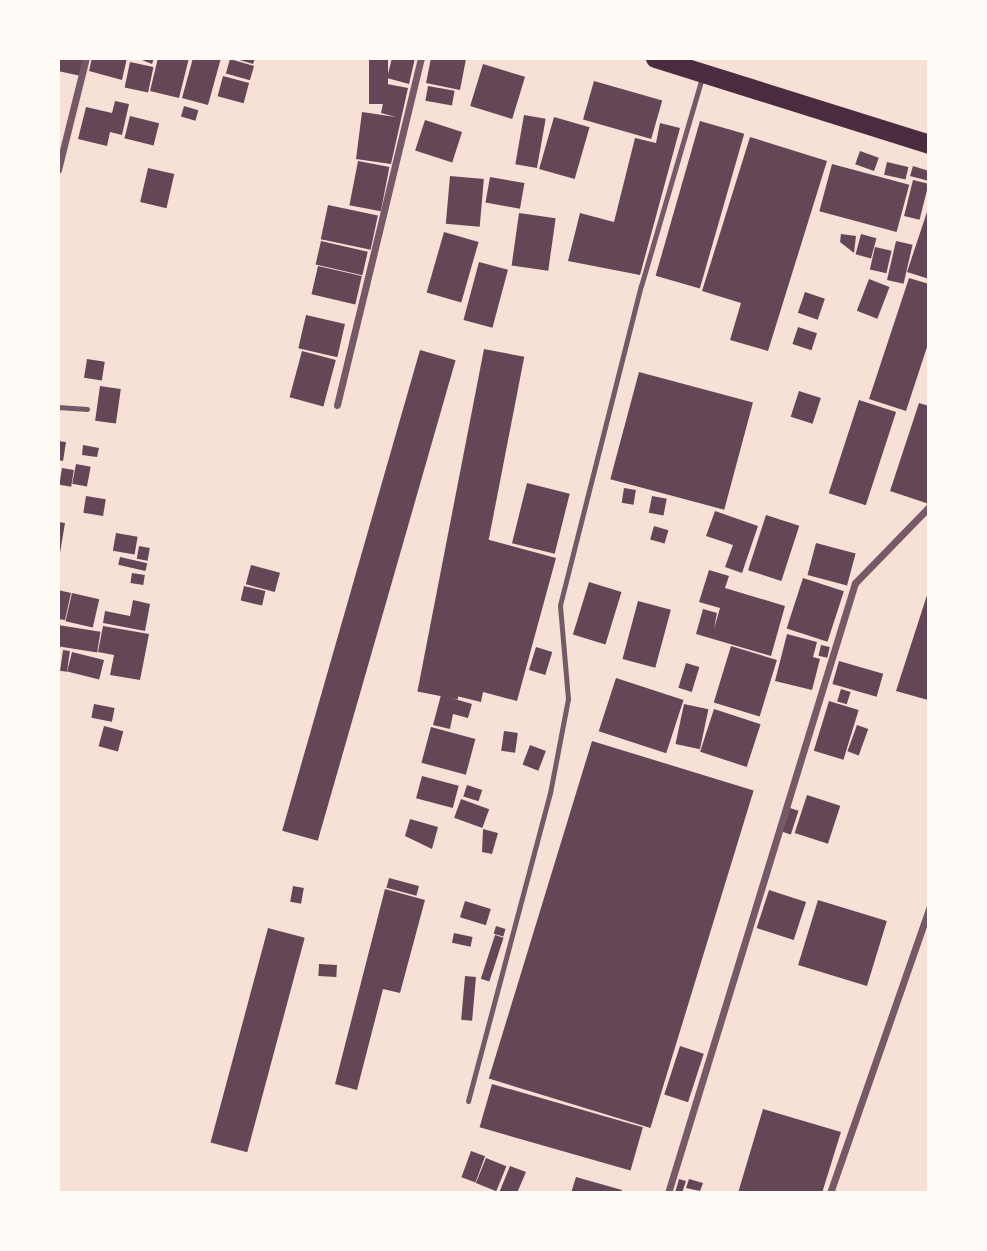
<!DOCTYPE html>
<html>
<head>
<meta charset="utf-8">
<style>
	body { margin:0 }
	#map { position:relative; width:987px; height:1251px; overflow:hidden; background:#f7e1d7; font-family:Overpass,sans-serif }
	div>[style] { position:absolute }
	.building>* { inset:0; background:#644757; transform-origin:0 0 }
	.service>* { height:5px; margin:-2.5px; padding:0 2.5px; transform-origin:2.5px; border-radius:2.5px; background:#755966 }
	.minor>* { height:7px; margin:-3.5px; padding:0 3.5px; transform-origin:3.5px; border-radius:3.5px; background:#755966 }
	.trunk>* { height:19px; margin:-9.5px; padding:0 9.5px; transform-origin:9.5px; border-radius:9.5px; background:#4a2c40 }
	span { translate:-50% -50%; white-space:nowrap; text-align:center; line-height:1.15; -webkit-text-stroke:7px #fffaf5; paint-order:stroke }
	.frame { position:absolute; inset:0; border:60px solid #fffaf5; pointer-events:none }
</style>
</head>
<body>
<div id="map">
	<div class="building">
		<i style="clip-path:polygon(59px 58px,85px 58px,81px 76px,58px 71px)"></i>
		<i style="clip-path:polygon(92px 58px,127px 58px,122px 80px,89px 71px)"></i>
		<i style="clip-path:polygon(137px 58px,154px 58px,152px 64px)"></i>
		<i style="clip-path:polygon(158px 58px,189px 58px,179px 98px,150px 91px)"></i>
		<i style="clip-path:polygon(193px 58px,221px 58px,208px 105px,182px 98px)"></i>
		<i style="clip-path:polygon(233px 58px,255px 58px,253px 64px)"></i>
		<i style="left:369px;top:58px;width:19px;height:46px"></i>
		<i style="clip-path:polygon(392px 58px,415px 58px,409px 84px,387px 78px)"></i>
		<i style="clip-path:polygon(431px 58px,466px 59px,460px 90px,426px 83px)"></i>
		<i style="left:230px;top:59px;width:25px;height:15px;rotate:16deg"></i>
		<i style="left:130px;top:62px;width:24px;height:26px;rotate:12deg"></i>
		<i style="left:483px;top:64px;width:44px;height:44px;rotate:17deg"></i>
		<i style="left:223px;top:76px;width:27px;height:21px;rotate:15deg"></i>
		<i style="left:594px;top:81px;width:71px;height:40px;rotate:16deg"></i>
		<i style="clip-path:polygon(387px 84px,408px 88px,391px 164px,356px 159px,362px 112px,396px 117px,381px 113px)"></i>
		<i style="left:428px;top:86px;width:27px;height:15px;rotate:10deg"></i>
		<i style="clip-path:polygon(115px 101px,129px 104px,122px 135px,110px 132px,107px 146px,78px 139px,86px 107px,112px 113px)"></i>
		<i style="left:184px;top:106px;width:15px;height:11px;rotate:16deg"></i>
		<i style="left:524px;top:115px;width:22px;height:50px;rotate:10deg"></i>
		<i style="left:130px;top:116px;width:30px;height:23px;rotate:14deg"></i>
		<i style="left:554px;top:117px;width:37px;height:54px;rotate:16deg"></i>
		<i style="left:425px;top:120px;width:39px;height:32px;rotate:18deg"></i>
		<i style="left:700px;top:121px;width:46px;height:161px;rotate:16deg"></i>
		<i style="clip-path:polygon(660px 123px,680px 128px,640px 275px,568px 261px,580px 213px,614px 222px,635px 138px,656px 143px)"></i>
		<i style="clip-path:polygon(750px 137px,827px 161px,768px 351px,730px 340px,741px 303px,702px 291px)"></i>
		<i style="left:860px;top:151px;width:20px;height:14px;rotate:20deg"></i>
		<i style="left:358px;top:161px;width:32px;height:45px;rotate:11deg"></i>
		<i style="left:887px;top:162px;width:22px;height:13px;rotate:13deg"></i>
		<i style="left:832px;top:164px;width:80px;height:49px;rotate:15deg"></i>
		<i style="clip-path:polygon(913px 166px,929px 171px,929px 181px,910px 176px)"></i>
		<i style="left:148px;top:168px;width:27px;height:35px;rotate:13deg"></i>
		<i style="left:450px;top:176px;width:34px;height:48px;rotate:5deg"></i>
		<i style="left:490px;top:177px;width:35px;height:26px;rotate:10deg"></i>
		<i style="left:913px;top:180px;width:16px;height:37px;rotate:14deg"></i>
		<i style="left:328px;top:205px;width:51px;height:35px;rotate:12deg"></i>
		<i style="clip-path:polygon(929px 206px,929px 279px,907px 272px)"></i>
		<i style="left:519px;top:213px;width:37px;height:53px;rotate:8deg"></i>
		<i style="left:444px;top:232px;width:36px;height:63px;rotate:16deg"></i>
		<i style="clip-path:polygon(841px 234px,856px 236px,854px 253px,840px 242px)"></i>
		<i style="left:861px;top:234px;width:16px;height:21px;rotate:15deg"></i>
		<i style="left:321px;top:241px;width:48px;height:24px;rotate:13deg"></i>
		<i style="left:896px;top:241px;width:17px;height:40px;rotate:13deg"></i>
		<i style="left:875px;top:247px;width:17px;height:23px;rotate:13deg"></i>
		<i style="left:479px;top:262px;width:30px;height:60px;rotate:15deg"></i>
		<i style="left:318px;top:266px;width:45px;height:29px;rotate:13deg"></i>
		<i style="clip-path:polygon(909px 278px,929px 284px,929px 341px,906px 411px,869px 399px)"></i>
		<i style="left:869px;top:279px;width:22px;height:34px;rotate:21deg"></i>
		<i style="left:805px;top:292px;width:21px;height:22px;rotate:19deg"></i>
		<i style="left:306px;top:315px;width:40px;height:34px;rotate:13deg"></i>
		<i style="left:798px;top:327px;width:20px;height:18px;rotate:18deg"></i>
		<i style="left:484px;top:349px;width:41px;height:349px;rotate:11deg"></i>
		<i style="left:420px;top:350px;width:37px;height:500px;rotate:16deg"></i>
		<i style="left:302px;top:351px;width:35px;height:48px;rotate:15deg"></i>
		<i style="left:87px;top:359px;width:18px;height:19px;rotate:9deg"></i>
		<i style="left:639px;top:372px;width:118px;height:111px;rotate:15deg"></i>
		<i style="left:100px;top:386px;width:21px;height:35px;rotate:8deg"></i>
		<i style="left:799px;top:391px;width:23px;height:27px;rotate:18deg"></i>
		<i style="left:859px;top:400px;width:39px;height:98px;rotate:18deg"></i>
		<i style="clip-path:polygon(919px 403px,929px 406px,929px 504px,890px 491px)"></i>
		<i style="clip-path:polygon(58px 441px,66px 442px,63px 461px,58px 460px)"></i>
		<i style="clip-path:polygon(83px 445px,99px 448px,97px 457px,82px 455px)"></i>
		<i style="left:76px;top:464px;width:15px;height:20px;rotate:11deg"></i>
		<i style="left:62px;top:468px;width:12px;height:17px;rotate:9deg"></i>
		<i style="left:527px;top:483px;width:44px;height:62px;rotate:14deg"></i>
		<i style="left:624px;top:488px;width:12px;height:15px;rotate:9deg"></i>
		<i style="left:86px;top:496px;width:20px;height:17px;rotate:9deg"></i>
		<i style="left:652px;top:496px;width:15px;height:17px;rotate:11deg"></i>
		<i style="clip-path:polygon(715px 511px,758px 526px,742px 573px,725px 567px,733px 545px,706px 536px)"></i>
		<i style="left:766px;top:515px;width:35px;height:58px;rotate:18deg"></i>
		<i style="clip-path:polygon(58px 522px,65px 523px,59px 559px,58px 559px)"></i>
		<i style="left:654px;top:526px;width:15px;height:14px;rotate:16deg"></i>
		<i style="left:116px;top:533px;width:22px;height:18px;rotate:10deg"></i>
		<i style="clip-path:polygon(482px 538px,556px 558px,517px 701px,483px 692px,481px 702px,440px 692px)"></i>
		<i style="left:816px;top:543px;width:41px;height:33px;rotate:15deg"></i>
		<i style="left:139px;top:546px;width:11px;height:13px;rotate:10deg"></i>
		<i style="left:120px;top:557px;width:28px;height:8px;rotate:13deg"></i>
		<i style="left:251px;top:565px;width:30px;height:20px;rotate:15deg"></i>
		<i style="clip-path:polygon(709px 570px,729px 576px,725px 588px,785px 606px,771px 656px,696px 634px,703px 609px,717px 613px,714px 629px,720px 608px,699px 602px)"></i>
		<i style="left:132px;top:573px;width:13px;height:10px;rotate:9deg"></i>
		<i style="left:803px;top:578px;width:43px;height:53px;rotate:18deg"></i>
		<i style="left:589px;top:582px;width:34px;height:55px;rotate:17deg"></i>
		<i style="left:244px;top:586px;width:22px;height:15px;rotate:13deg"></i>
		<i style="clip-path:polygon(929px 589px,929px 697px,928px 700px,896px 691px)"></i>
		<i style="clip-path:polygon(58px 590px,71px 593px,65px 620px,58px 619px)"></i>
		<i style="left:72px;top:593px;width:28px;height:29px;rotate:13deg"></i>
		<i style="clip-path:polygon(133px 600px,150px 604px,145px 631px,103px 623px,105px 611px,130px 616px)"></i>
		<i style="left:638px;top:601px;width:34px;height:60px;rotate:15deg"></i>
		<i style="left:58px;top:625px;width:43px;height:21px;rotate:9deg"></i>
		<i style="clip-path:polygon(103px 626px,149px 634px,140px 680px,110px 675px,114px 655px,98px 652px)"></i>
		<i style="clip-path:polygon(787px 634px,817px 642px,813px 657px,820px 659px,812px 690px,775px 681px)"></i>
		<i style="left:821px;top:645px;width:9px;height:11px;rotate:13deg"></i>
		<i style="left:731px;top:646px;width:48px;height:59px;rotate:17deg"></i>
		<i style="left:536px;top:647px;width:17px;height:24px;rotate:17deg"></i>
		<i style="left:63px;top:650px;width:7px;height:21px;rotate:8deg"></i>
		<i style="left:72px;top:652px;width:33px;height:20px;rotate:14deg"></i>
		<i style="left:839px;top:661px;width:46px;height:24px;rotate:16deg"></i>
		<i style="left:686px;top:663px;width:14px;height:26px;rotate:17deg"></i>
		<i style="left:616px;top:678px;width:71px;height:56px;rotate:18deg"></i>
		<i style="left:841px;top:689px;width:10px;height:13px;rotate:17deg"></i>
		<i style="clip-path:polygon(441px 695px,472px 704px,468px 718px,453px 714px,450px 729px,433px 725px)"></i>
		<i style="left:829px;top:701px;width:31px;height:52px;rotate:17deg"></i>
		<i style="left:94px;top:704px;width:21px;height:14px;rotate:11deg"></i>
		<i style="left:684px;top:704px;width:25px;height:41px;rotate:12deg"></i>
		<i style="left:714px;top:709px;width:49px;height:45px;rotate:18deg"></i>
		<i style="left:857px;top:725px;width:12px;height:28px;rotate:20deg"></i>
		<i style="left:104px;top:726px;width:20px;height:21px;rotate:15deg"></i>
		<i style="left:431px;top:727px;width:46px;height:37px;rotate:15deg"></i>
		<i style="left:504px;top:731px;width:14px;height:20px;rotate:8deg"></i>
		<i style="left:592px;top:741px;width:169px;height:353px;rotate:17deg"></i>
		<i style="left:530px;top:745px;width:17px;height:21px;rotate:21deg"></i>
		<i style="left:422px;top:776px;width:38px;height:23px;rotate:15deg"></i>
		<i style="left:467px;top:785px;width:16px;height:12px;rotate:18deg"></i>
		<i style="left:807px;top:795px;width:35px;height:40px;rotate:18deg"></i>
		<i style="left:461px;top:799px;width:30px;height:20px;rotate:20deg"></i>
		<i style="left:790px;top:808px;width:9px;height:25px;rotate:18deg"></i>
		<i style="clip-path:polygon(410px 819px,438px 827px,432px 849px,405px 836px)"></i>
		<i style="clip-path:polygon(483px 829px,498px 833px,492px 854px,482px 852px)"></i>
		<i style="left:389px;top:878px;width:31px;height:10px;rotate:15deg"></i>
		<i style="left:293px;top:886px;width:11px;height:16px;rotate:10deg"></i>
		<i style="clip-path:polygon(385px 889px,425px 900px,400px 993px,383px 989px,357px 1090px,335px 1084px)"></i>
		<i style="left:769px;top:890px;width:39px;height:40px;rotate:18deg"></i>
		<i style="left:818px;top:900px;width:72px;height:68px;rotate:17deg"></i>
		<i style="left:465px;top:901px;width:27px;height:17px;rotate:17deg"></i>
		<i style="left:496px;top:926px;width:10px;height:8px;rotate:17deg"></i>
		<i style="left:268px;top:928px;width:38px;height:222px;rotate:15deg"></i>
		<i style="left:454px;top:933px;width:19px;height:10px;rotate:12deg"></i>
		<i style="left:495px;top:935px;width:9px;height:46px;rotate:18deg"></i>
		<i style="left:319px;top:964px;width:18px;height:12px;rotate:3deg"></i>
		<i style="left:465px;top:976px;width:11px;height:44px;rotate:5deg"></i>
		<i style="left:680px;top:1046px;width:25px;height:51px;rotate:18deg"></i>
		<i style="left:492px;top:1084px;width:157px;height:45px;rotate:16deg"></i>
		<i style="clip-path:polygon(763px 1109px,841px 1132px,822px 1193px,738px 1193px)"></i>
		<i style="left:471px;top:1151px;width:15px;height:28px;rotate:20deg"></i>
		<i style="left:486px;top:1158px;width:22px;height:27px;rotate:22deg"></i>
		<i style="clip-path:polygon(510px 1166px,526px 1172px,517px 1193px,499px 1193px)"></i>
		<i style="clip-path:polygon(576px 1177px,622px 1190px,621px 1193px,571px 1193px)"></i>
		<i style="clip-path:polygon(679px 1179px,686px 1181px,682px 1193px,675px 1193px)"></i>
		<i style="clip-path:polygon(689px 1179px,703px 1183px,700px 1191px,686px 1188px)"></i>
	</div>
	<div class="service">
		<i style="left:58px;top:407px;width:29px;rotate:4deg"></i>
		<i style="left:468px;top:1101px;width:319px;rotate:-75.1deg"></i>
		<i style="left:550px;top:793px;width:96px;rotate:-79.2deg"></i>
		<i style="left:568px;top:699px;width:94px;rotate:-94.9deg"></i>
		<i style="left:560px;top:605px;width:329px;rotate:-75.8deg"></i>
		<i style="left:641px;top:286px;width:217px;rotate:-73.7deg"></i>
	</div>
	<div class="minor">
		<i style="left:58px;top:170px;width:115px;rotate:-76deg"></i>
		<i style="left:337px;top:405px;width:357px;rotate:-76.4deg"></i>
		<i style="left:668px;top:1193px;width:638px;rotate:-72.96deg"></i>
		<i style="left:855px;top:583px;width:106px;rotate:-45.8deg"></i>
		<i style="left:830px;top:1193px;width:302px;rotate:-70.8deg"></i>
	</div>
	<div class="trunk">
		<i style="left:655px;top:58px;width:287px;rotate:17.4deg"></i>
	</div>
	<div class="frame"></div>
</div>
</body>
</html>
